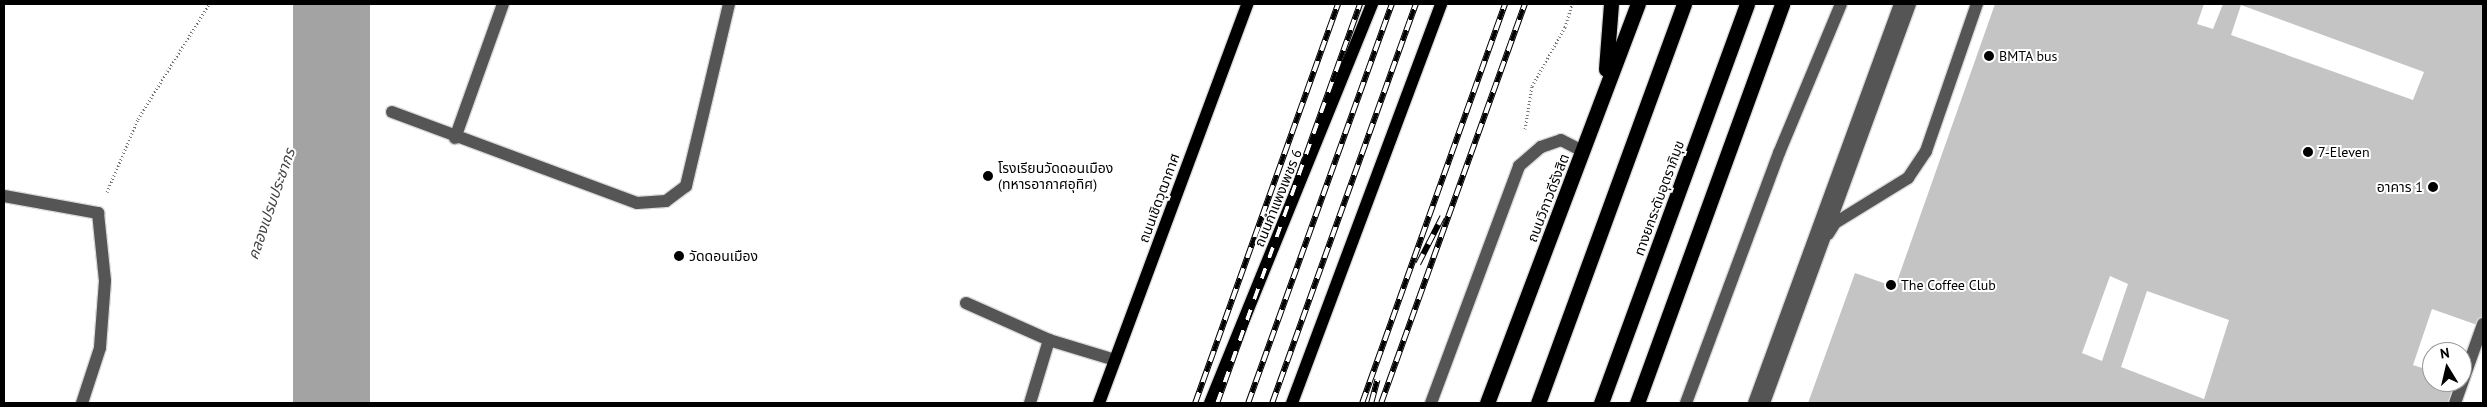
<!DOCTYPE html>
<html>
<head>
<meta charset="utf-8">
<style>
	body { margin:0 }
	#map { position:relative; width:2487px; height:407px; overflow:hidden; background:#fff; font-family:"PT Sans","Noto Sans Thai",sans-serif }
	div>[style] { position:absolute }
	.water>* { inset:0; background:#a3a3a3; transform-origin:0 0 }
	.building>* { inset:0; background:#c4c4c4 }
	.path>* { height:3px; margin-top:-1.5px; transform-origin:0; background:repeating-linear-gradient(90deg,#777 0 1px,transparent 0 3.5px) }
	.roads { filter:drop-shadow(1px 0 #dbdbdb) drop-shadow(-1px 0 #dbdbdb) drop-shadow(0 1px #dbdbdb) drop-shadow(0 -1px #dbdbdb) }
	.minor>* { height:12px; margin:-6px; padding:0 6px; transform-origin:6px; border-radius:6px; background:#555 }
	.major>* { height:12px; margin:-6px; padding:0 6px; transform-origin:6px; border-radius:6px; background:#000 }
	.highway>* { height:15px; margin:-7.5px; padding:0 7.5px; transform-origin:7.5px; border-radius:7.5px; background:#000 }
	.rail>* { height:5.5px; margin-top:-2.75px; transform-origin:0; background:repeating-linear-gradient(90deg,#fff 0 11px,#000 0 22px); box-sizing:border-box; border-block:1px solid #000 }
	.dots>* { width:14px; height:14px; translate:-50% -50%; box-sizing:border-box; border:2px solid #fff; border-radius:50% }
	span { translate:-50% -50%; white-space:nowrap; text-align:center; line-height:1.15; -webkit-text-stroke:4px #fff; paint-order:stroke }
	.poi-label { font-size:14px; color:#000 }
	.left { translate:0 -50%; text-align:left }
	.right { translate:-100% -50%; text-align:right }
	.street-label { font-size:14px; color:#000 }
	.water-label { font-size:15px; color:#444; font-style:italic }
	.frame { position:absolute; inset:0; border:5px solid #000; pointer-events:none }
	.north { position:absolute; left:2422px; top:342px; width:50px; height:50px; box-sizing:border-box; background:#fff; border:1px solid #999; border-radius:50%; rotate:351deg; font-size:14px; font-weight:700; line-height:20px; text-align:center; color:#000 }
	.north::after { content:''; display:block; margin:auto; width:18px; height:22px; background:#000; clip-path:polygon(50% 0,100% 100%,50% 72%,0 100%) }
</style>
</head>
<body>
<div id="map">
	<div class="water">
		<i style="left:293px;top:4px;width:77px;height:423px"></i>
	</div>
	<div class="building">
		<i style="clip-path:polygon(evenodd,1995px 4px,2204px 4px,2197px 24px,2213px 29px,2223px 4px,2483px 4px,2483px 316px,2480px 326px,2432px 309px,2413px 365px,2432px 371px,2432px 382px,2461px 382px,2454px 403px,1808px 403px,1855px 273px,1895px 287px,1995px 4px,2241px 5px,2424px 72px,2413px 100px,2231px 35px,2241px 5px,1995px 4px,2110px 276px,2128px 284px,2102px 361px,2082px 353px,2110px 276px,1995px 4px,2147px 291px,2229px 320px,2204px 399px,2121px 367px,2147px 291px)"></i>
	</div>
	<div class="path">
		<i style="left:1525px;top:129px;width:44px;rotate:-80.8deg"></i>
		<i style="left:1532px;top:86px;width:68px;rotate:-60.8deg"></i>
		<i style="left:1565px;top:27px;width:24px;rotate:-73deg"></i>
		<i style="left:107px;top:192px;width:79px;rotate:-67deg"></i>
		<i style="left:138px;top:119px;width:135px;rotate:-58.3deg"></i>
	</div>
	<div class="roads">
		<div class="minor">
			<i style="left:392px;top:112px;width:261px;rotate:20.4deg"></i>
			<i style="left:637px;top:203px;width:29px;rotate:-4deg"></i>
			<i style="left:666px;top:201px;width:25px;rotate:-37deg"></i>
			<i style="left:686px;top:186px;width:187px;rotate:-76.7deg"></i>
			<i style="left:455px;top:138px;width:142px;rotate:-70.3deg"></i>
			<i style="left:4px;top:196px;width:96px;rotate:10.3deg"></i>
			<i style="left:98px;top:213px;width:68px;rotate:84.1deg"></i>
			<i style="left:105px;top:281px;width:67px;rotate:94.3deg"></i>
			<i style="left:100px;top:348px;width:58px;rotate:108.1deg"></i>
			<i style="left:1828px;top:234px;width:13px;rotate:-58deg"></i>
			<i style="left:1835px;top:223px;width:86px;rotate:-31.7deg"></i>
			<i style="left:1908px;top:178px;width:32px;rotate:-56deg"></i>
			<i style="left:1926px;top:151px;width:156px;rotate:-70.9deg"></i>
			<i style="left:966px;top:303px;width:91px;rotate:24deg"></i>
			<i style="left:1049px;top:340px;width:69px;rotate:16.9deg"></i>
			<i style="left:1030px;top:403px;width:66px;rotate:-73.2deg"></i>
			<i style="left:1431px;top:403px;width:253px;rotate:-69.6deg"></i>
			<i style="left:1519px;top:166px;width:29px;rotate:-41deg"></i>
			<i style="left:1541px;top:147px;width:21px;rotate:-19deg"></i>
			<i style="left:1561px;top:140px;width:25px;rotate:27deg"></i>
			<i style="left:1686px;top:403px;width:267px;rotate:-69.6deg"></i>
			<i style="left:1779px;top:153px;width:161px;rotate:-67.4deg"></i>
			<i style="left:1754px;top:403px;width:425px;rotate:-69.9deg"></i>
			<i style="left:1764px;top:403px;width:425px;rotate:-69.9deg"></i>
			<i style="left:2455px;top:403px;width:84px;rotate:-70.5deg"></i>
		</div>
		<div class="major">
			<i style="left:1099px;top:403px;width:426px;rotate:-69.6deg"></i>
			<i style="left:1210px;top:403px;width:431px;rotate:-67.9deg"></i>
			<i style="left:1292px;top:403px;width:426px;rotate:-69.5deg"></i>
		</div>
		<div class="highway">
			<i style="left:1606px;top:69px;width:65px;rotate:-85.6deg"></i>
			<i style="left:1487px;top:403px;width:427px;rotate:-69.3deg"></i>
			<i style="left:1538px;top:403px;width:425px;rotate:-69.9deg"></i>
			<i style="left:1601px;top:403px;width:425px;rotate:-69.9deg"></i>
			<i style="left:1637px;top:403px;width:425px;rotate:-70deg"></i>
		</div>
	</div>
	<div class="rail">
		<i style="left:1418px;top:264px;width:53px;rotate:-62.9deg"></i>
		<i style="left:1195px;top:403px;width:424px;rotate:-70.3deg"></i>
		<i style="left:1217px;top:403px;width:424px;rotate:-70.3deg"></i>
		<i style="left:1248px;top:403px;width:424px;rotate:-70.2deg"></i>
		<i style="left:1272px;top:403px;width:424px;rotate:-70.2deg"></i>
		<i style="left:1362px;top:403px;width:424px;rotate:-70.3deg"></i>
		<i style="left:1371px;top:403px;width:24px;rotate:-75deg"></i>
		<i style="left:1381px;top:403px;width:424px;rotate:-70.2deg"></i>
	</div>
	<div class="dots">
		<i style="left:1989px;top:56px;background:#000"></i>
		<i style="left:2308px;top:152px;background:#000"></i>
		<i style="left:988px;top:176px;background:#000"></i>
		<i style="left:2433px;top:187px;background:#000"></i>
		<i style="left:679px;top:256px;background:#000"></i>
		<i style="left:1891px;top:285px;background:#000"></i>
	</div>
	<div class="poi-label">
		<span class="left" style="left:1999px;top:56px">BMTA bus</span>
		<span class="left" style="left:2318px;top:152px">7-Eleven</span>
		<span class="left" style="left:998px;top:176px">โรงเรียนวัดดอนเมือง<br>(ทหารอากาศอุทิศ)</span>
		<span class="right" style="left:2423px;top:187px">อาคาร 1</span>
		<span class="left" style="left:689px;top:256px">วัดดอนเมือง</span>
		<span class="left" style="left:1901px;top:285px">The Coffee Club</span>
	</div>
	<div class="street-label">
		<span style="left:1159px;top:198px;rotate:-70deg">ถนนเชิดวุฒากาศ</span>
		<span style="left:1278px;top:198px;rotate:-68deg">ถนนกำแพงเพชร 6</span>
		<span style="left:1548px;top:198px;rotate:-69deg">ถนนวิภาวดีรังสิต</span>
		<span style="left:1659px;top:198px;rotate:-70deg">ทางยกระดับอุตราภิมุข</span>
	</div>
	<div class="water-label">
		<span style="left:271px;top:204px;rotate:-71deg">คลองเปรมประชากร</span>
	</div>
	<div class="frame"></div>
	<div class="north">N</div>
</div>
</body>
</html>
